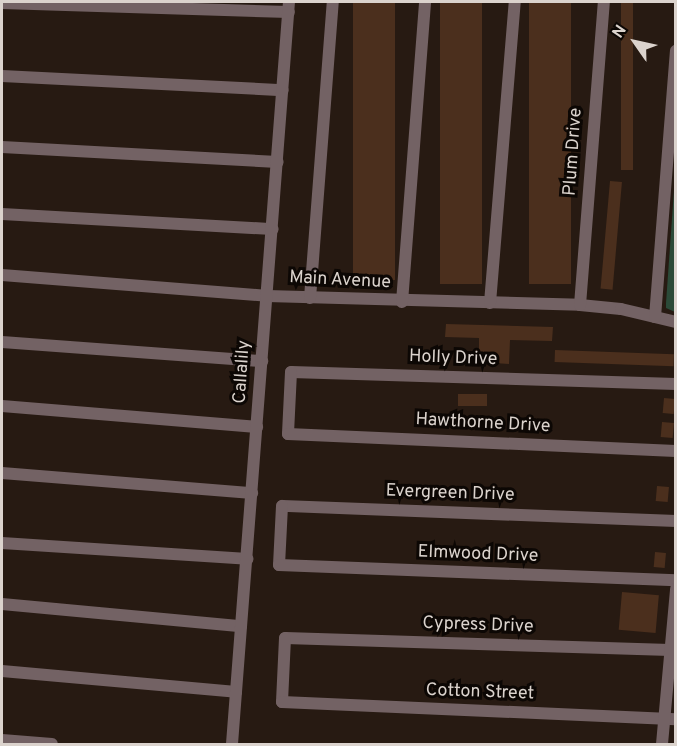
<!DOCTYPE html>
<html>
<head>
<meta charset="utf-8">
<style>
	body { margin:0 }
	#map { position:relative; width:677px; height:746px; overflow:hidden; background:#271a12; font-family:Overpass,sans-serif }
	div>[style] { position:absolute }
	.green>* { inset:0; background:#2b4a38 }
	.building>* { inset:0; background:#4b2f1d; transform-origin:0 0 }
	.street>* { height:12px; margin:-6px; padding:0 6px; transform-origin:6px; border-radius:6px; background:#736264 }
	span { translate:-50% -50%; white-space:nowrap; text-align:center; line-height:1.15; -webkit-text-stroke:6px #0c0704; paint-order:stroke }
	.street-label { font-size:18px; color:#dbd3cd }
	.frame { position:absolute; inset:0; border:3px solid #dbd3cd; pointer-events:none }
	.north { position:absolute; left:605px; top:12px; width:60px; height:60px; -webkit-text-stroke:4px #0c0704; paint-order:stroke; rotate:304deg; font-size:16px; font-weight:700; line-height:24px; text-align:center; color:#dbd3cd }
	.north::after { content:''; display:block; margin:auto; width:21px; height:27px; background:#dbd3cd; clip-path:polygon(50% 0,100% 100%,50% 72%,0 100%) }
</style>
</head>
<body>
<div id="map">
	<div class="green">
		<i style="clip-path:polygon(675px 176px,675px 312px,666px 308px,666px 303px)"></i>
	</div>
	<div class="building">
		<i style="left:353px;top:2px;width:42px;height:278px"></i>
		<i style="left:440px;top:2px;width:42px;height:282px"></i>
		<i style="left:529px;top:2px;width:42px;height:282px"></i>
		<i style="left:621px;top:2px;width:12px;height:168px"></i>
		<i style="left:610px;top:181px;width:12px;height:108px;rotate:5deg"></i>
		<i style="clip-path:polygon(446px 324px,553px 327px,552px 341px,510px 340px,509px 364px,479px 362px,479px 338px,445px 337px)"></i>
		<i style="left:555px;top:350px;width:119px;height:12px;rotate:2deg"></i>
		<i style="left:458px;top:394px;width:29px;height:12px"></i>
		<i style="left:664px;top:398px;width:11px;height:15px;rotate:5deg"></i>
		<i style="left:662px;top:422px;width:12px;height:15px;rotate:5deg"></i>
		<i style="left:657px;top:486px;width:12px;height:15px;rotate:5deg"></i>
		<i style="left:655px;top:552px;width:11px;height:15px;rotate:5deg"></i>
		<i style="left:622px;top:592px;width:37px;height:38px;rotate:5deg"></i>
	</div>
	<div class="street">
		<i style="left:2px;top:3px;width:287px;rotate:1.8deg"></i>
		<i style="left:2px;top:76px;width:281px;rotate:2.9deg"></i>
		<i style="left:2px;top:147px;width:276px;rotate:3.1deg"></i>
		<i style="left:2px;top:214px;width:271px;rotate:3.2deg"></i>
		<i style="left:2px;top:275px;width:266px;rotate:4.5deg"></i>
		<i style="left:267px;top:296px;width:313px;rotate:1.6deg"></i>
		<i style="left:580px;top:305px;width:41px;rotate:5.6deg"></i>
		<i style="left:621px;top:309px;width:57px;rotate:13.3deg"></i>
		<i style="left:310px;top:298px;width:297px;rotate:-85.6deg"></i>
		<i style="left:402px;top:302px;width:301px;rotate:-85.6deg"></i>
		<i style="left:490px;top:303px;width:302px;rotate:-85.3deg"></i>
		<i style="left:580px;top:305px;width:304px;rotate:-85.5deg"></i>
		<i style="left:655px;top:317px;width:267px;rotate:-85.5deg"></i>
		<i style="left:2px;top:342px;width:261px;rotate:4.2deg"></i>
		<i style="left:676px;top:384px;width:385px;rotate:-178.2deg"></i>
		<i style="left:291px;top:372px;width:62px;rotate:92.8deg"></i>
		<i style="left:288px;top:434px;width:388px;rotate:2.5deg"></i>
		<i style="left:2px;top:406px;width:256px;rotate:4.7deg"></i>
		<i style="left:2px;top:473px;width:251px;rotate:4.6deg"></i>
		<i style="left:676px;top:521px;width:394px;rotate:-177.8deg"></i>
		<i style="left:282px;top:506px;width:59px;rotate:92.9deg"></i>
		<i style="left:279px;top:565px;width:397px;rotate:2.2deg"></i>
		<i style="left:2px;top:543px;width:246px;rotate:3.7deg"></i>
		<i style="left:2px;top:604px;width:240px;rotate:5.3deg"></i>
		<i style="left:670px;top:650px;width:385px;rotate:-178.2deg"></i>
		<i style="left:285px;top:638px;width:64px;rotate:92.7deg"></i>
		<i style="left:282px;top:702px;width:394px;rotate:2.5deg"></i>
		<i style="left:2px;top:671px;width:235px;rotate:5.1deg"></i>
		<i style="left:2px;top:740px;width:50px;rotate:4.6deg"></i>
		<i style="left:232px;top:744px;width:744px;rotate:-85.61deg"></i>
		<i style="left:662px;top:744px;width:156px;rotate:-84.8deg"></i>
	</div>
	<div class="street-label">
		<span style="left:574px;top:152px;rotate:-86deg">Plum Drive</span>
		<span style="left:340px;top:281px;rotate:3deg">Main Avenue</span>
		<span style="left:453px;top:359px;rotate:2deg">Holly Drive</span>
		<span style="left:243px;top:372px;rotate:-86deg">Callalily</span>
		<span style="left:483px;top:424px;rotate:3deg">Hawthorne Drive</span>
		<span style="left:450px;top:494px;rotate:2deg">Evergreen Drive</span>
		<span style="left:478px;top:555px;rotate:2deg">Elmwood Drive</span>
		<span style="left:478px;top:626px;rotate:2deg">Cypress Drive</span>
		<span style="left:480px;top:693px;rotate:2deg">Cotton Street</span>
	</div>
	<div class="frame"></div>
	<div class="north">N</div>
</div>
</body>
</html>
